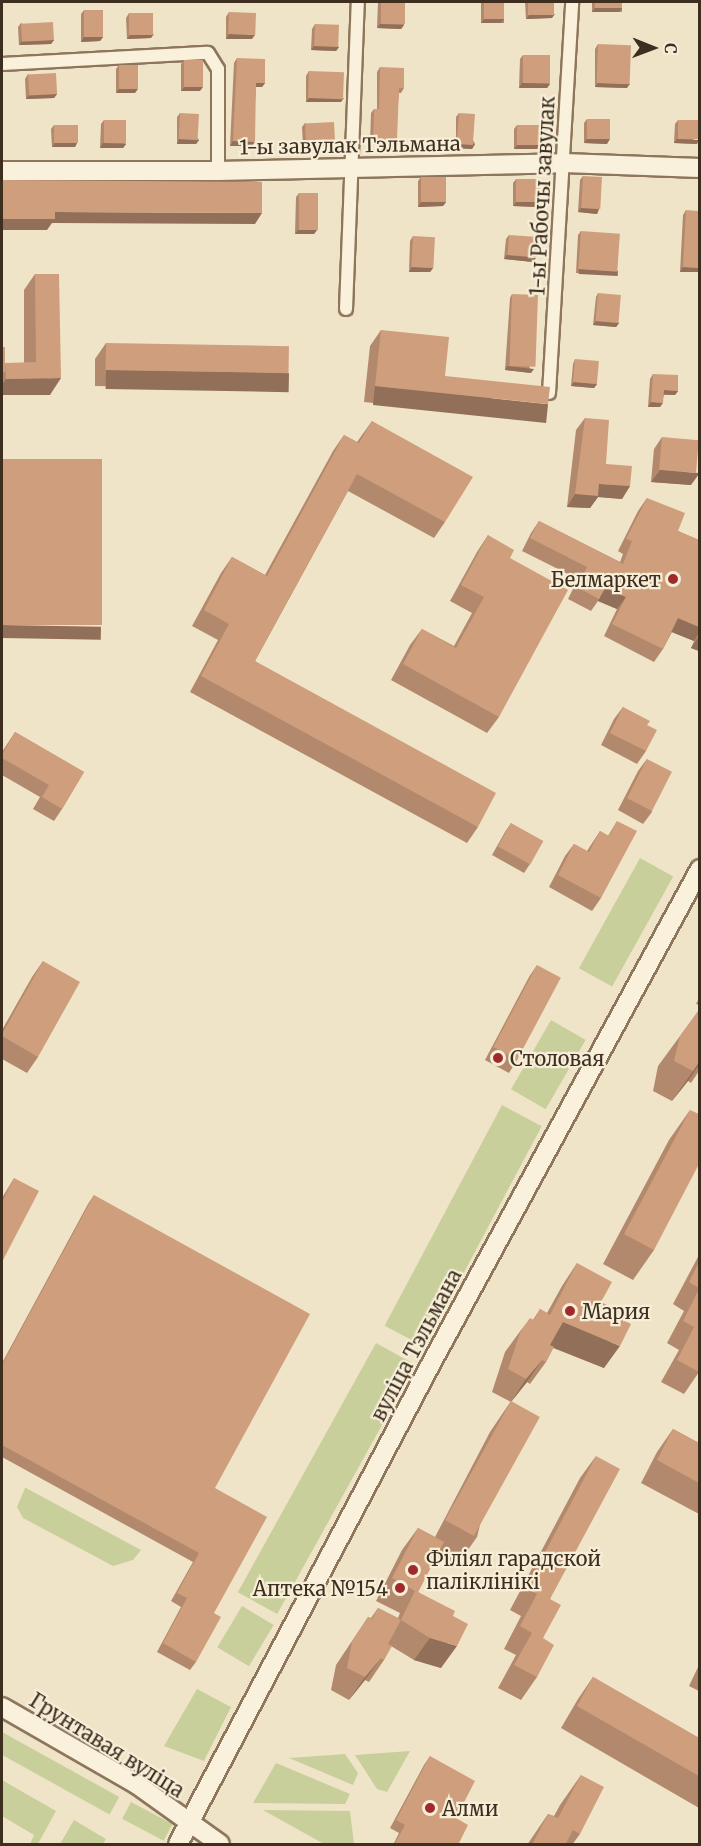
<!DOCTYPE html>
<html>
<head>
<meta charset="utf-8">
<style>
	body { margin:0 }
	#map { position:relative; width:701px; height:1846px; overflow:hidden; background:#f0e4c8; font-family:Merriweather,serif }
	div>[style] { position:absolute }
	.green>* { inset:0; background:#c9cf9b; transform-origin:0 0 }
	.roads { filter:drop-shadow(2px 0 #8d765c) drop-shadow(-2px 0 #8d765c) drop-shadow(0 2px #8d765c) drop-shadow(0 -2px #8d765c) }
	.street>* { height:12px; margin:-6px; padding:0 6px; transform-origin:6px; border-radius:6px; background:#faf1dc }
	.secondary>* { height:18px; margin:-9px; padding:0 9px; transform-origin:9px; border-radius:9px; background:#faf1dc }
	.wall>* { inset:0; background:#b2896c; transform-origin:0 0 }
	.shaded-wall>* { inset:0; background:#916f58; transform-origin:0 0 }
	.building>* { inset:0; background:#cf9f7d; transform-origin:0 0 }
	.dots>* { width:16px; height:16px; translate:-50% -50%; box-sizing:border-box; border:3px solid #f7eed8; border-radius:50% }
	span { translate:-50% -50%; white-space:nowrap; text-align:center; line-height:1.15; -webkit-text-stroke:4.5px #f7eed8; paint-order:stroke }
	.street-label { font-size:20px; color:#3d2e20 }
	.poi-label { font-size:20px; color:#3d2e20 }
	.right { translate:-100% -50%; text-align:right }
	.left { translate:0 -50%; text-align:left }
	.frame { position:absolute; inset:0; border:3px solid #3d2e20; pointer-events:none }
	.north { position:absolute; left:623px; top:18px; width:60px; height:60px; -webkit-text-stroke:4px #f7eed8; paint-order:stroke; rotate:91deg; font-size:16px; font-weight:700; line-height:24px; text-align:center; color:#3d2e20 }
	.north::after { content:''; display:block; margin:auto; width:21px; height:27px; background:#3d2e20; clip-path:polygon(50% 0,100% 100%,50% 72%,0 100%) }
</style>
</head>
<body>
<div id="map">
	<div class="green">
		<i style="left:640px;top:858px;width:38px;height:126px;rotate:29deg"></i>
		<i style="left:551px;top:1020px;width:40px;height:80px;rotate:30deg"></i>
		<i style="left:502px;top:1105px;width:45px;height:250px;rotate:28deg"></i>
		<i style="left:376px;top:1343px;width:45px;height:285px;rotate:29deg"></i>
		<i style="clip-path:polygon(25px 1488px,26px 1488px,141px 1550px,133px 1560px,113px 1566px,23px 1518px,17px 1507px)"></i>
		<i style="left:242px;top:1606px;width:37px;height:48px;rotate:31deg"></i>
		<i style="clip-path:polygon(197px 1689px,231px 1707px,204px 1761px,164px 1746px)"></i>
		<i style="left:2px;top:1732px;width:134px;height:20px;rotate:29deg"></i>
		<i style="clip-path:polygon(410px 1751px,387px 1792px,377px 1789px,355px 1755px)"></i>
		<i style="clip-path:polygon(345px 1754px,358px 1773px,353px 1785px,289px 1758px)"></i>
		<i style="clip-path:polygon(276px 1763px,350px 1794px,345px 1804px,253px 1803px)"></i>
		<i style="clip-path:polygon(2px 1780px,56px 1811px,38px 1844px,30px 1844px,34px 1835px,2px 1816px)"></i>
		<i style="left:131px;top:1802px;width:47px;height:19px;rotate:28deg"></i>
		<i style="clip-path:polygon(263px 1810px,350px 1811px,354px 1844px,324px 1844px)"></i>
		<i style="clip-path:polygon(74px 1820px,106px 1839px,103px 1844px,60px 1844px)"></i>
	</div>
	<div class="roads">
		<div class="street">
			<i style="left:2px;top:64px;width:206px;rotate:-3.1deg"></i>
			<i style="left:208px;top:53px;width:19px;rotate:58deg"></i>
			<i style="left:218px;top:69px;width:102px;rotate:90deg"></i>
			<i style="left:346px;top:309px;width:307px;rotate:-87.8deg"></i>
			<i style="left:549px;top:393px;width:392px;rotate:-86.6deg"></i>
		</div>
		<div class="secondary">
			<i style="left:2px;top:171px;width:216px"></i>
			<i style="left:218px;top:171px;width:346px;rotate:-1.3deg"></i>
			<i style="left:564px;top:163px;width:136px;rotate:2.1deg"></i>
			<i style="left:2px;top:1707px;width:155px;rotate:29.9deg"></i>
			<i style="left:136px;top:1784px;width:103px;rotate:35.5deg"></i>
			<i style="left:178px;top:1844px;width:547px;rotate:-62.22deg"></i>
			<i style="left:433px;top:1360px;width:559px;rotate:-61.46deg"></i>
		</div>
	</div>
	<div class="wall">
		<i style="clip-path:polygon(378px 2px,405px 2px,404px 25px,401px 29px,377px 28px)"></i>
		<i style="left:481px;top:2px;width:23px;height:21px"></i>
		<i style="clip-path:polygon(525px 2px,554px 2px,552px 18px,526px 19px)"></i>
		<i style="left:592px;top:2px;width:30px;height:10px"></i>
		<i style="clip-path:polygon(84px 10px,103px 37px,100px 41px,81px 42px,81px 14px)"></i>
		<i style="clip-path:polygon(229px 12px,252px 39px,226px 39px,226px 17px)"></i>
		<i style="clip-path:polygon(129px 13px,151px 38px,127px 39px,126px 18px)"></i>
		<i style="clip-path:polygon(21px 23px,54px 40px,51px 44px,19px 45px,18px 27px)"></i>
		<i style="clip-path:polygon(315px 24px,339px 47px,336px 51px,311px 50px,312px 29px)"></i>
		<i style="clip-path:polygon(598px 44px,627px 88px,595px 87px,595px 49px)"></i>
		<i style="clip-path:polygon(523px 55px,550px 84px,547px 88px,519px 88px,520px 59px)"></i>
		<i style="clip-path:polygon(237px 58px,265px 83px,262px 87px,256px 87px,252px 146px,230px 146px,234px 63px)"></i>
		<i style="clip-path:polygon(184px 60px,200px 91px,181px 91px,181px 64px)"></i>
		<i style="clip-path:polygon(119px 65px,135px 93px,116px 93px,116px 69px)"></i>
		<i style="clip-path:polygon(380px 67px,404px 88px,401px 93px,399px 93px,394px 145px,370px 144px,371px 113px,374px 109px,377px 109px,377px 72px)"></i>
		<i style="clip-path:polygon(309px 71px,341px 102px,306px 102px,306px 76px)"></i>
		<i style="clip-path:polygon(28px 74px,57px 94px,54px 98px,26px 99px,25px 79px)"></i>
		<i style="clip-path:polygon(180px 113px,199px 140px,196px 144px,177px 144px,177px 117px)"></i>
		<i style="clip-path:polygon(459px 113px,475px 144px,472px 149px,456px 148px,456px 117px)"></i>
		<i style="clip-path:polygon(587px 119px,607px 144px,584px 143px,584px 123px)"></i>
		<i style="clip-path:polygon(104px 120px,126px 144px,123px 148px,100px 148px,101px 124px)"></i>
		<i style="clip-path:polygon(678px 120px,697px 144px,674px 143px,675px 124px)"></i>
		<i style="clip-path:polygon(305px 123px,335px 141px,332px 146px,303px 146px,302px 127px)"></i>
		<i style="clip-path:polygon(54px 125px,77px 143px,75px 147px,52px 147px,51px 129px)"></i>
		<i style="clip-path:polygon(517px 125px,546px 145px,543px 149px,514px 149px,514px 129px)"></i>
		<i style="clip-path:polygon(583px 176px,599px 209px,597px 214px,578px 212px,580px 180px)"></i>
		<i style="clip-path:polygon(421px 177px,446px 202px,443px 206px,418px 207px,418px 181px)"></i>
		<i style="clip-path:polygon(516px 179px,537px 207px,513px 206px,513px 183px)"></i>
		<i style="clip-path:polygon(299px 193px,317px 230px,314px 234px,295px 234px,296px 197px)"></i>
		<i style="clip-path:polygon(686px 210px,698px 272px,680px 272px,683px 215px)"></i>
		<i style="clip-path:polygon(581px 231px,618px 271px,615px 275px,576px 273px,578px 235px)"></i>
		<i style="clip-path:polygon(509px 235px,533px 262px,504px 259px,506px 239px)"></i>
		<i style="clip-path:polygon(413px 236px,433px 268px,430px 272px,409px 272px,410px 241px)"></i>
		<i style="clip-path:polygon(35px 274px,50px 395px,2px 395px,2px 347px,5px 363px,24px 363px,24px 290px)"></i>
		<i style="clip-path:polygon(598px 293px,619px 323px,616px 327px,593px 325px,596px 297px)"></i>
		<i style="clip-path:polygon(512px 294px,531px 373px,505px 370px,510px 298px)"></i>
		<i style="clip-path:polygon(381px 330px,445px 376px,537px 420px,364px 402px,370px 346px)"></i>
		<i style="clip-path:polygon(106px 343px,289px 373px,278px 389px,95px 386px,95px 359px)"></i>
		<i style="clip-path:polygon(575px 359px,597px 384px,594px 388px,571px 386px,573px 364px)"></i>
		<i style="clip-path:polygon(653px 374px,678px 391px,675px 395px,664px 395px,660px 407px,648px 407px,650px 379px)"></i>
		<i style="clip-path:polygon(585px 418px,606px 464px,630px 486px,622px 499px,598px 497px,590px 508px,567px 507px,576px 430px)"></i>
		<i style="clip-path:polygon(372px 421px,445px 522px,434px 538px,348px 491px,255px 661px,478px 827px,467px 843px,190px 692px,218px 640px,192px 626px,221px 573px,232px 557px,265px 575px,333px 451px,344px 435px,357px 442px)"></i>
		<i style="clip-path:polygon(662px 437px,691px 485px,651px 482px,654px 449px)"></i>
		<i style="clip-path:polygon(647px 498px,678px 531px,699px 540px,699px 651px,691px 648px,694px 641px,672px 632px,663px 649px,654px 662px,604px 636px,617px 609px,598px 601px,591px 611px,568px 599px,578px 579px,522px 551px,531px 533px,539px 521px,620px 562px,623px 554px,618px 551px,638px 511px)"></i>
		<i style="clip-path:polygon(488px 535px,510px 558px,499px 717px,487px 733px,391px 680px,410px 645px,422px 629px,454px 646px,472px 613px,450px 601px,477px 552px)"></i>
		<i style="clip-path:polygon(623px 707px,647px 725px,646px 751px,637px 764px,601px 745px,614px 719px)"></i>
		<i style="clip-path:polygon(15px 732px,84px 772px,62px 809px,54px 821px,33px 809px,40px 797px,2px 775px,2px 752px)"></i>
		<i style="clip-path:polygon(647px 759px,652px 812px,643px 824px,618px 810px,638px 771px)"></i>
		<i style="clip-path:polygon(617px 821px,601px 898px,592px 911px,549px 887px,565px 856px,574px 844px,587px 851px,600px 831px,608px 836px)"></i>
		<i style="clip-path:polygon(511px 823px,530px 864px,524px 873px,492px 855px,505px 832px)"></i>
		<i style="clip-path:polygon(43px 961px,38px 1057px,27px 1073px,2px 1059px,2px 1030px,32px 977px)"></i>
		<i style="clip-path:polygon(537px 965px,517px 1060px,509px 1073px,485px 1060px,529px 977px)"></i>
		<i style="clip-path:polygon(699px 998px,699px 1005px,696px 1004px)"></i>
		<i style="clip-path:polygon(699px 1010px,699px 1071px,691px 1083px,688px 1081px,672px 1101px,653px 1091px,658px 1066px,680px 1036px)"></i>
		<i style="clip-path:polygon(690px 1110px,654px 1250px,633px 1280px,603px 1264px,669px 1140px)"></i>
		<i style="clip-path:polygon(14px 1178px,2px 1262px,2px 1198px)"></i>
		<i style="clip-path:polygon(94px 1195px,215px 1488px,214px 1613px,196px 1662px,190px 1670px,157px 1652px,181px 1607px,171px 1601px,193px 1562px,2px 1457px,2px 1363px,88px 1204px)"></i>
		<i style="clip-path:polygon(699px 1255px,699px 1372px,684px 1394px,661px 1382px,679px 1350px,667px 1343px,684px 1311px,673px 1304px)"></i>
		<i style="clip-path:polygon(577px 1263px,601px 1302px,616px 1316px,604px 1368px,553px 1348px,546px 1362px,530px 1384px,527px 1382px,511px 1402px,492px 1392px,505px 1352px,521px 1330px,533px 1320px,540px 1309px,547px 1313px,562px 1286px)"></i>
		<i style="clip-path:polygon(511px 1401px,477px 1537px,456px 1567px,436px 1557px,418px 1592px,453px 1616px,441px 1668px,414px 1660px,391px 1646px,384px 1660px,369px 1682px,365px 1680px,349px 1700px,331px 1690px,336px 1665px,368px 1617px,371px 1618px,378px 1608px,398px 1618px,400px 1613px,376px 1601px,402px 1550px,418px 1528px,435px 1537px,490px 1432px)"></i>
		<i style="clip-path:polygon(673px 1429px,699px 1443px,699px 1514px,641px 1483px,657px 1452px)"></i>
		<i style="clip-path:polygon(596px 1456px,550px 1599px,543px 1638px,537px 1677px,521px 1700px,498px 1688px,516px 1655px,504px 1649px,521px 1616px,510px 1610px,580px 1478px)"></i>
		<i style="clip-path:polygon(699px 1665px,699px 1691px,689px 1686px)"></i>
		<i style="clip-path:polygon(593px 1677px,699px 1738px,699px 1808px,561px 1728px,578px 1699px)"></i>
		<i style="clip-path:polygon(430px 1756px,456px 1818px,458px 1845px,393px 1845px,399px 1833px,390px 1828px,424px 1765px)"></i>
		<i style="clip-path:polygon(581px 1775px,580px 1834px,572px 1845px,527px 1845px,548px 1814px,554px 1816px,560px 1805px)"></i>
	</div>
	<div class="shaded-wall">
		<i style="clip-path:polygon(595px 8px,622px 8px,619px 12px,592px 12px)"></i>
		<i style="clip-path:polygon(555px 14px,552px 18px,526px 19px,529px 15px)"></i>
		<i style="clip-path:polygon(484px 19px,504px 19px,501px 23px,481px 23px)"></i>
		<i style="clip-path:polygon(380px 24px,404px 25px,401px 29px,377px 28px)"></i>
		<i style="clip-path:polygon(154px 34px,151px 38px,127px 39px,130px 35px)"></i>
		<i style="clip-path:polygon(229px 34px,255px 35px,252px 39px,226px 39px)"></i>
		<i style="clip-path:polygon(84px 37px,103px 37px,100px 41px,81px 42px)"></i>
		<i style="clip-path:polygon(54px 40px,51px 44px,19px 45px,22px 41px)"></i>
		<i style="clip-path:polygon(314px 46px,339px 47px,336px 51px,311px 50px)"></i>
		<i style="clip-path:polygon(256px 83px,265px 83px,262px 87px,253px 87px)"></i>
		<i style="clip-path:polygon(522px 83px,550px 84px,547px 88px,519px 88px)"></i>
		<i style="clip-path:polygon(598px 83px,630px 84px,627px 88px,595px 87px)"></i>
		<i style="clip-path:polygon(184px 87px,203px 87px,200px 91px,181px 91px)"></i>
		<i style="clip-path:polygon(119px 89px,138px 89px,135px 93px,116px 93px)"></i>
		<i style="clip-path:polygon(57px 94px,54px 98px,26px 99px,29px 95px)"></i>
		<i style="clip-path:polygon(309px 98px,344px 98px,341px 102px,306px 102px)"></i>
		<i style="clip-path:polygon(179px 139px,199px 140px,196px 144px,177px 144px)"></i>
		<i style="clip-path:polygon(587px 139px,610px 139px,607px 144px,584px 143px)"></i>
		<i style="clip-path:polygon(677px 139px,699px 140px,697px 144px,674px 143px)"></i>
		<i style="clip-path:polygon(373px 140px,397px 140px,394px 145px,370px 144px)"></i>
		<i style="clip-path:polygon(233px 141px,255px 142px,252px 146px,230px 146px)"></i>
		<i style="clip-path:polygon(335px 141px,332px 146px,303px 146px,306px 142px)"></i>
		<i style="clip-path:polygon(55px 143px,77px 143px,75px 147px,52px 147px)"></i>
		<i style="clip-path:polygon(103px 143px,126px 144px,123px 148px,100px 148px)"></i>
		<i style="clip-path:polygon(459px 144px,475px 144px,472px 149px,456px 148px)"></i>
		<i style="clip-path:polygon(517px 145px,546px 145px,543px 149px,514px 149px)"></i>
		<i style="clip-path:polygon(421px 202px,446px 202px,443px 206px,418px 207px)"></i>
		<i style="clip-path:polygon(516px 202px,540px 202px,537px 207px,513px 206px)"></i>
		<i style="clip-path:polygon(581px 208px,599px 209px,597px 214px,578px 212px)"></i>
		<i style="clip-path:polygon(55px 212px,262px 213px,255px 224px,52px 223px,47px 230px,2px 230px,2px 219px)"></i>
		<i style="clip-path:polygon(298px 230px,317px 230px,314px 234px,295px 234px)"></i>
		<i style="clip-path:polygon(507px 255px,536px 258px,533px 262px,504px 259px)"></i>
		<i style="clip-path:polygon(412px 267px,433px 268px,430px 272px,409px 272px)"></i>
		<i style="clip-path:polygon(683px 267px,699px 268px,699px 270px,698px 272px,680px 272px)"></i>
		<i style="left:579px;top:269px;width:39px;height:5px;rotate:3deg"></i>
		<i style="clip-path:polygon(596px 321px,619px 323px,616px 327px,593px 325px)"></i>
		<i style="clip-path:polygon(507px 366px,534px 369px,531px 373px,505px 370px)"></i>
		<i style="left:106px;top:370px;width:183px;height:19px;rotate:1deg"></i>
		<i style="clip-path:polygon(61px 378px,50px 395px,2px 395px,2px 385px,6px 379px)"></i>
		<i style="clip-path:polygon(574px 382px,597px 384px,594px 388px,571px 386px)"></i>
		<i style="left:375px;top:386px;width:174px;height:19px;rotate:6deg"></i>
		<i style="clip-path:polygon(664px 390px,678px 391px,675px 395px,661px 394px)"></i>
		<i style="clip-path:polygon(651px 402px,663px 403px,660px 407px,648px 407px)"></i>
		<i style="clip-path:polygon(660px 470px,699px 473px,699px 474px,691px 485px,651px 482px)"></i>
		<i style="clip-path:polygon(599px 484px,630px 486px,622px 499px,598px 497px,590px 508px,567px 507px,575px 494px)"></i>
		<i style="clip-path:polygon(605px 588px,626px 597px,617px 609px,598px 601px)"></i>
		<i style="clip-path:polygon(678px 618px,699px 627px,699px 633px,694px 641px,669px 631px)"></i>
		<i style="left:2px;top:625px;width:99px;height:13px;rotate:1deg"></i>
		<i style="clip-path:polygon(699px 636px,699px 651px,691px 648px)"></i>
		<i style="clip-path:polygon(699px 1062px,699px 1065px,688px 1081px,672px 1101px,693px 1071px)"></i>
		<i style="clip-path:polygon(563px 1322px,620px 1346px,604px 1368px,547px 1345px)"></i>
		<i style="clip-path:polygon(542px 1360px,527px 1382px,511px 1402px,526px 1379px)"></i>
		<i style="clip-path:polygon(430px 1638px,457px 1646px,441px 1668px,414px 1660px)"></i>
		<i style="clip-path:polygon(381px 1658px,365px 1680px,349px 1700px,365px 1677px)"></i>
	</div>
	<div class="building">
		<i style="left:381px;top:2px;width:24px;height:22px"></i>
		<i style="left:484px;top:2px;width:20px;height:17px"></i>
		<i style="left:528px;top:2px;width:26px;height:13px"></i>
		<i style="left:595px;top:2px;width:27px;height:6px"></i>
		<i style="left:84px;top:10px;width:19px;height:27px"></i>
		<i style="left:229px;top:12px;width:27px;height:22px;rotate:2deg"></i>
		<i style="left:129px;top:13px;width:24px;height:22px"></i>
		<i style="left:53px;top:22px;width:18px;height:32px;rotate:87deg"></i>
		<i style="left:315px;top:24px;width:24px;height:22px;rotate:2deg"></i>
		<i style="left:598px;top:44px;width:33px;height:39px;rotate:2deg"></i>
		<i style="left:523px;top:55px;width:27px;height:28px"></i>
		<i style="clip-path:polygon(237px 58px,265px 59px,265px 83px,256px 83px,255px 142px,233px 141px)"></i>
		<i style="left:184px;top:60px;width:19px;height:27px"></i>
		<i style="left:119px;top:65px;width:19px;height:24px"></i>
		<i style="clip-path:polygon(380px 67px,404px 68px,404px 88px,399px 88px,397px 140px,373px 140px,374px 109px,379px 109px)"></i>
		<i style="left:309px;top:71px;width:35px;height:27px;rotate:2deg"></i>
		<i style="left:56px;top:73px;width:21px;height:28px;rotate:87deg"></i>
		<i style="left:180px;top:113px;width:19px;height:26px;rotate:3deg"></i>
		<i style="left:459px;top:113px;width:16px;height:31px;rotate:4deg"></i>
		<i style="left:587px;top:119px;width:23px;height:20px"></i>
		<i style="left:104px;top:120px;width:22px;height:23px"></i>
		<i style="left:678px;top:120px;width:21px;height:19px"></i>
		<i style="left:334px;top:122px;width:19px;height:29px;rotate:87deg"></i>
		<i style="left:54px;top:125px;width:24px;height:18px"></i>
		<i style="left:517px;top:125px;width:29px;height:20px"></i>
		<i style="left:583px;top:176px;width:19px;height:32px;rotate:3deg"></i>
		<i style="left:421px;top:177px;width:25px;height:25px"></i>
		<i style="left:516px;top:179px;width:24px;height:23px"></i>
		<i style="clip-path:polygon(2px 180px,262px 182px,262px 213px,55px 212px,55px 219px,2px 219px)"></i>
		<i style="left:299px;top:193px;width:19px;height:37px"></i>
		<i style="clip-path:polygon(686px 210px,699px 211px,699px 268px,683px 267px)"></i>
		<i style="left:581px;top:231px;width:39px;height:38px;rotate:4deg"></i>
		<i style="left:509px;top:235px;width:29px;height:20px;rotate:4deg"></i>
		<i style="left:413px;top:236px;width:22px;height:31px;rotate:3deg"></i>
		<i style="clip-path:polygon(35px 274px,59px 274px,61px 378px,6px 379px,5px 363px,36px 362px)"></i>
		<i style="left:598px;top:293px;width:23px;height:28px;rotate:5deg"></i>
		<i style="left:512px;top:294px;width:26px;height:72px;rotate:2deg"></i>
		<i style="clip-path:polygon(381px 330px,449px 337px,445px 376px,550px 387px,548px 404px,375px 386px)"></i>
		<i style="left:106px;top:343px;width:183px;height:27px;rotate:1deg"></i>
		<i style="left:2px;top:347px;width:3px;height:25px"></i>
		<i style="left:575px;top:359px;width:24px;height:23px;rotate:5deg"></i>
		<i style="clip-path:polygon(653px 374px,678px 375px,678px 391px,664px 390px,663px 403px,651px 402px)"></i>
		<i style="clip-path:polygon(585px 418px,609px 420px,606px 464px,632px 466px,630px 486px,599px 484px,598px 496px,575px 494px)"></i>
		<i style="clip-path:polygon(372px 421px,473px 477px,445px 522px,357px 474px,255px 661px,496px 793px,478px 827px,201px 676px,229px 624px,204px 610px,232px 557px,267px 576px,344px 435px,359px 443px)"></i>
		<i style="left:662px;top:437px;width:37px;height:33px;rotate:5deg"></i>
		<i style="left:2px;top:459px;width:100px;height:166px"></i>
		<i style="clip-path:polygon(647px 498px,685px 513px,678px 531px,699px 540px,699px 627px,678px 618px,663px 649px,612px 624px,626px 597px,605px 588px,599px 599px,577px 587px,587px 567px,530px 538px,539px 521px,623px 564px,632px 541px,626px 539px)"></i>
		<i style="clip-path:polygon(488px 535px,514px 550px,510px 558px,568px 590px,499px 717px,403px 664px,422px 629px,456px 648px,484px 597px,461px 585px)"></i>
		<i style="clip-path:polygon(623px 707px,650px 721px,647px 725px,657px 730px,646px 751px,610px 733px)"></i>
		<i style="clip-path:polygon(15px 732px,84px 772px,62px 809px,42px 797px,49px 785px,2px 758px,2px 755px)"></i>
		<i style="left:647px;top:759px;width:28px;height:44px;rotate:27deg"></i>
		<i style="clip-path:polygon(617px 821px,637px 831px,601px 898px,558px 875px,574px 844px,589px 852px,600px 831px,609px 836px)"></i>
		<i style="left:511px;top:823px;width:37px;height:27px;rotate:29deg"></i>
		<i style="clip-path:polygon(43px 961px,80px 982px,38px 1057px,2px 1036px,2px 1034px)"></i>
		<i style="left:537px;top:965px;width:27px;height:93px;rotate:28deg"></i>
		<i style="clip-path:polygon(699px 1010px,699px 1062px,693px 1071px,674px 1061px,680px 1036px)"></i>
		<i style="clip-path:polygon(690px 1110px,699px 1114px,699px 1164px,654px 1250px,624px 1234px)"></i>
		<i style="clip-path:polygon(14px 1178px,39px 1191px,2px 1262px,2px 1202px)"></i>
		<i style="clip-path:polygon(94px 1195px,310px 1314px,215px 1488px,267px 1517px,214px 1613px,221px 1617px,196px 1662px,163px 1643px,187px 1598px,177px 1593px,199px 1553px,2px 1445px,2px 1365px)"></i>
		<i style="clip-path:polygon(699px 1262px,699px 1288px,689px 1282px)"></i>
		<i style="clip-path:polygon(577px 1263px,612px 1282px,601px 1302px,619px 1311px,616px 1316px,631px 1324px,620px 1346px,563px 1322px,550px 1345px,554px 1347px,546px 1362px,542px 1360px,526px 1379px,508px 1369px,521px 1330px,530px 1318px,534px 1320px,540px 1309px,550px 1315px)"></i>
		<i style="clip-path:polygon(699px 1289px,699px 1372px,677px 1360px,694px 1327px,683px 1321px)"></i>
		<i style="left:511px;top:1401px;width:33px;height:136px;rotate:29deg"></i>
		<i style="clip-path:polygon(673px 1429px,699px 1443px,699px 1483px,657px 1460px)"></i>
		<i style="clip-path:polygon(596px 1456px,620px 1469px,550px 1599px,561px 1605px,543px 1638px,554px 1645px,537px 1677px,514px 1665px,532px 1633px,520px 1626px,537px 1594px,526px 1588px)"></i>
		<i style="clip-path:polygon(418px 1528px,444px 1542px,418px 1592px,455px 1611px,453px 1616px,468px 1624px,457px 1646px,430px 1638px,401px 1620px,388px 1644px,392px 1646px,384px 1660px,381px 1658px,365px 1677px,347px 1668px,352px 1642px,368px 1617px,372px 1619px,378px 1608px,401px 1620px,415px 1591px,392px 1578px)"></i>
		<i style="clip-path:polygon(593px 1677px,699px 1738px,699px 1776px,577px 1706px)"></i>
		<i style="clip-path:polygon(430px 1756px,475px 1781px,456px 1818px,468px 1825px,458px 1845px,394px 1845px,405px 1825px,396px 1820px)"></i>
		<i style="clip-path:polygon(581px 1775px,604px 1787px,580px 1834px,573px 1830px,565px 1845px,532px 1845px,548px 1814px,558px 1818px)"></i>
	</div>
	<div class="dots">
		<i style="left:673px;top:579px;background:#9e2a2b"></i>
		<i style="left:498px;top:1058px;background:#9e2a2b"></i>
		<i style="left:570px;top:1311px;background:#9e2a2b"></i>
		<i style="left:413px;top:1570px;background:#9e2a2b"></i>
		<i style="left:400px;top:1588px;background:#9e2a2b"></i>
		<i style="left:430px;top:1808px;background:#9e2a2b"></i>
	</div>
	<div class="street-label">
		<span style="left:350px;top:145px;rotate:-1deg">1-ы завулак Тэльмана</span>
		<span style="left:542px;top:196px;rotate:-87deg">1-ы Рабочы завулак</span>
		<span style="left:416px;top:1345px;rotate:-62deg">вуліца Тэльмана</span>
		<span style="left:107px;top:1745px;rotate:32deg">Грунтавая вуліца</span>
	</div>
	<div class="poi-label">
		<span class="right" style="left:661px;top:579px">Белмаркет</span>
		<span class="left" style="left:510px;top:1058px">Столовая</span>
		<span class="left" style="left:582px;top:1311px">Мария</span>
		<span class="left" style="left:426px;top:1570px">Філіял гарадской<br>паліклінікі</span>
		<span class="right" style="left:388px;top:1588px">Аптека №154</span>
		<span class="left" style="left:442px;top:1808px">Алми</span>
	</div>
	<div class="frame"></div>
	<div class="north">С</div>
</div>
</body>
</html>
